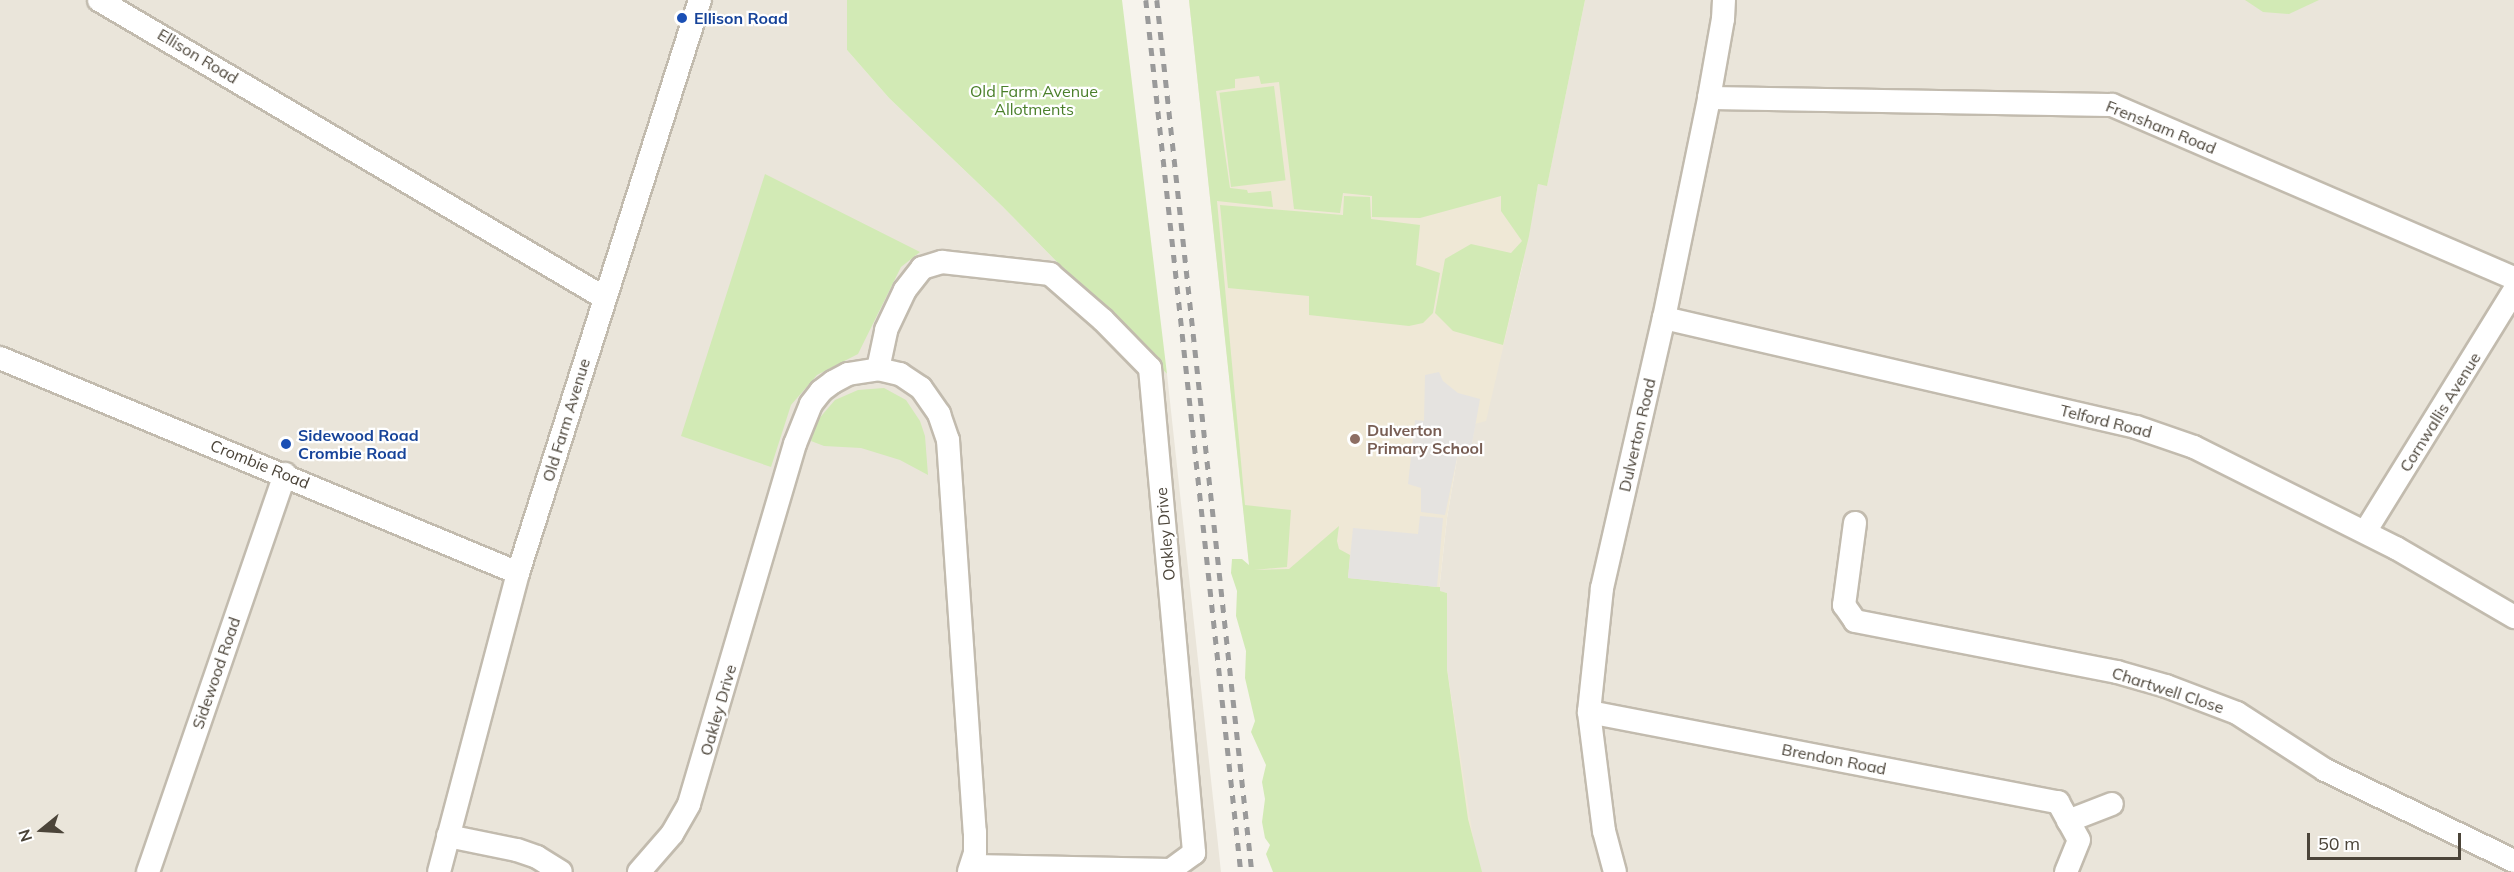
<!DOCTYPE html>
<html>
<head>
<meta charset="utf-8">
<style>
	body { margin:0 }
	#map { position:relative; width:2514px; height:872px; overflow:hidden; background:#f6f3ec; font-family:Mulish,sans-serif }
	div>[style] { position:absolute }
	.residential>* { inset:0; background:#eae5da }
	.education>* { inset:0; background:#efe8d6 }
	.green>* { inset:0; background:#d2eab5; transform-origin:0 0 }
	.parking>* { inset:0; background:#e5e3e0 }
	.roads { filter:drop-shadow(2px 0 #c2bbae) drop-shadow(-2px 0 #c2bbae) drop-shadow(0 2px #c2bbae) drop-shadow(0 -2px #c2bbae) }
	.street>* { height:22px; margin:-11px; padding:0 11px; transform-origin:11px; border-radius:11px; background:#fff }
	.rail>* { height:4.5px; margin-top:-2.25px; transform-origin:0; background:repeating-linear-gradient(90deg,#9a9a9a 0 8px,transparent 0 16px) }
	.dots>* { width:16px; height:16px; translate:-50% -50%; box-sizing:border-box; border:3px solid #fff; border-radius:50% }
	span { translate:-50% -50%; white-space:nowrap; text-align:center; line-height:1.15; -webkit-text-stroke:4.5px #fff; paint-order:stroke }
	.transit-label { font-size:16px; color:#164399; font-weight:700 }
	.left { translate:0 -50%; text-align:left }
	.street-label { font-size:16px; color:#4b4439 }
	.park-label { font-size:16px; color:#4a7f2a }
	.education-label { font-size:16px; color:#785e54; font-weight:700 }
	.north { position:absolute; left:12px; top:800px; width:60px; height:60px; -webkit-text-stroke:4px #fff; paint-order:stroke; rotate:252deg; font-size:16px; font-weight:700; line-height:24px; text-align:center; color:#4b4439 }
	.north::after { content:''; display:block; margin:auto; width:21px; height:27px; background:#4b4439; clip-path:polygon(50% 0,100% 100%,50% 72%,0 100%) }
	.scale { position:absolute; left:2307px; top:833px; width:154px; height:27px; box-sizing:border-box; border:3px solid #4b4439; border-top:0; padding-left:8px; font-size:18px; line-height:21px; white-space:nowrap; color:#4b4439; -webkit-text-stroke:4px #fff; paint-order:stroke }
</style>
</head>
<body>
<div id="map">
	<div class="residential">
		<i style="clip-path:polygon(0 0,847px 0,847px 50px,889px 98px,1002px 206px,1167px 374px,1221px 872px,0 872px)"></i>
		<i style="clip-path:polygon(1585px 0,2514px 0,2514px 872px,1477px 872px,1447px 669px,1447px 593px,1439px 591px,1447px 518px,1458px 453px,1470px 455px,1475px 424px,1487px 411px,1522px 267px,1538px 184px,1547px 185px)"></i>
	</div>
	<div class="education">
		<i style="clip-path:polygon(1189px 0,1585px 0,1547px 186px,1538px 184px,1529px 236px,1486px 421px,1475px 424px,1470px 455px,1458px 453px,1447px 518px,1439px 591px,1447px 593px,1447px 669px,1475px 850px,1282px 872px)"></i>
	</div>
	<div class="green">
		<i style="clip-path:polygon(847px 0,1122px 0,1167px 374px,1002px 206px,889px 98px,847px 50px)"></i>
		<i style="clip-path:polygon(1189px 0,1585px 0,1547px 186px,1538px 184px,1529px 236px,1503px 345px,1453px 331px,1435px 313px,1445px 259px,1471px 244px,1511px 253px,1522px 241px,1501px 211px,1501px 196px,1420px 218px,1372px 217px,1372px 196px,1343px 193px,1340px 213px,1294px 209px,1279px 82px,1261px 84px,1259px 76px,1235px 79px,1235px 88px,1216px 91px,1230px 188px,1247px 190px,1248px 193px,1271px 191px,1273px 207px,1217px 201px,1245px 505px,1291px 510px,1287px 567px,1254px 570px,1289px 569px,1339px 526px,1337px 541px,1339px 549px,1350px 555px,1348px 578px,1437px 587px,1440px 587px,1440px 591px,1447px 593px,1447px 669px,1468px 819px,1482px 872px,1273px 872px,1266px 854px,1270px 845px,1265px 838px,1262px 822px,1265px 799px,1262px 782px,1266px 765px,1251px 732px,1255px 721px,1245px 678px,1246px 651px,1236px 616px,1237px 591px,1231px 573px,1232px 559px,1242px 559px,1249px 565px)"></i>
		<i style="clip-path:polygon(2245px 0,2319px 0,2289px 14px,2263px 12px)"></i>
		<i style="left:1274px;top:86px;width:95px;height:55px;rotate:83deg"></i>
		<i style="clip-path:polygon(765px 174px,920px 252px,901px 267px,858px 354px,817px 375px,791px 405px,771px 467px,681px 436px)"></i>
		<i style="clip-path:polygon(1344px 196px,1370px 197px,1371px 219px,1420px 225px,1416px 265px,1440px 273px,1433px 313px,1423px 323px,1409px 326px,1309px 315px,1309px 296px,1228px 288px,1220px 205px,1343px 215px)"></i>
		<i style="clip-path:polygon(884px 388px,906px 400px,920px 421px,925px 436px,928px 475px,900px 460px,861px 448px,824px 446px,811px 441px,817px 421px,835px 400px,858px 390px)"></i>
	</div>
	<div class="parking">
		<i style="clip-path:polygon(1439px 372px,1443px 381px,1458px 393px,1480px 399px,1470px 455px,1458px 453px,1445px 515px,1421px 512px,1421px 488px,1408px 484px,1415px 420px,1424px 421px,1425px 375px)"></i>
		<i style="clip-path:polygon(1420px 516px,1443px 518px,1437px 587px,1348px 578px,1353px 528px,1418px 534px)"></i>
	</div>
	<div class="roads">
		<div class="street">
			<i style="left:99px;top:0;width:587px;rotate:30.5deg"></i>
			<i style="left:1709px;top:98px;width:403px;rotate:1deg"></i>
			<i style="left:2112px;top:105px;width:438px;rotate:23.3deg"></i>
			<i style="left:1664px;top:318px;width:484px;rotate:13deg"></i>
			<i style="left:2136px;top:427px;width:61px;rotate:19deg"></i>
			<i style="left:2194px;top:447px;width:226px;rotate:26.6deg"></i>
			<i style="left:2396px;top:548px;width:137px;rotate:30.3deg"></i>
			<i style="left:0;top:358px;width:561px;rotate:22.54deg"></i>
			<i style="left:878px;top:369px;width:40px;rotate:-78deg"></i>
			<i style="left:886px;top:330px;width:44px;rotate:-64.6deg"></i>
			<i style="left:905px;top:290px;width:28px;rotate:-52deg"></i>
			<i style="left:922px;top:268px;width:21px;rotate:-17deg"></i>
			<i style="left:942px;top:262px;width:109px;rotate:6.3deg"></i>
			<i style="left:1050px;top:274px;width:70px;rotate:41deg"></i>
			<i style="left:1103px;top:320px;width:67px;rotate:45.6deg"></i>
			<i style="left:1150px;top:368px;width:487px;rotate:84.8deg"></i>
			<i style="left:1194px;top:853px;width:29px;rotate:144deg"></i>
			<i style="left:1171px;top:870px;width:198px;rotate:-178.8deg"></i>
			<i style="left:1855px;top:523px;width:83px;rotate:97.6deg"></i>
			<i style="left:1844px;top:605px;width:19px;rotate:55deg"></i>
			<i style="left:1855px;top:621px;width:267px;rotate:11deg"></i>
			<i style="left:2117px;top:672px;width:51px;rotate:15.9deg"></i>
			<i style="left:2166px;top:686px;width:76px;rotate:20.8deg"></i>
			<i style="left:2237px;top:713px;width:105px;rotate:32.9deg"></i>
			<i style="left:2325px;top:770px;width:210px;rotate:25.7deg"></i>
			<i style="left:2365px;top:532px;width:283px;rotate:-58.3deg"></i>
			<i style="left:1589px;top:712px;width:478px;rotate:10.9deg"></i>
			<i style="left:2058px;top:802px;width:43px;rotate:61.1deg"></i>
			<i style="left:2079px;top:840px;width:35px;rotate:112deg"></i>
			<i style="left:2068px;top:821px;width:47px;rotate:-21.1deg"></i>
			<i style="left:448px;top:836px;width:70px;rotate:11.5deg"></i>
			<i style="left:517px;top:850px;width:21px;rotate:19deg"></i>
			<i style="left:537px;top:857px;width:28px;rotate:32deg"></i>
			<i style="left:148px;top:872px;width:421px;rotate:-71deg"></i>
			<i style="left:439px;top:872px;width:309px;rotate:-75.2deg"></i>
			<i style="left:518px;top:573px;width:601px;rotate:-72.38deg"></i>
			<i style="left:639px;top:872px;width:50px;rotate:-49deg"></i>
			<i style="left:672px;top:834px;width:34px;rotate:-60deg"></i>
			<i style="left:689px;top:804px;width:375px;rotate:-73.6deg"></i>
			<i style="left:795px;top:444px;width:43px;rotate:-68.2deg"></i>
			<i style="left:811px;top:404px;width:16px;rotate:-52deg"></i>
			<i style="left:821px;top:391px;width:15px;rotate:-37deg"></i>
			<i style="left:833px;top:382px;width:17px;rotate:-28deg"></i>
			<i style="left:848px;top:374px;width:30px;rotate:-9deg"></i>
			<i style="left:878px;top:369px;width:23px;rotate:13deg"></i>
			<i style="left:900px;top:374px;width:25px;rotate:34deg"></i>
			<i style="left:921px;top:388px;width:32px;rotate:55deg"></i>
			<i style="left:939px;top:414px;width:28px;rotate:71deg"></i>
			<i style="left:948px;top:440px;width:393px;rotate:86.1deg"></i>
			<i style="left:975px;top:832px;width:21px;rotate:90deg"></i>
			<i style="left:975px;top:853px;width:20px;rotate:108deg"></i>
			<i style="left:1615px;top:872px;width:42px;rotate:-105deg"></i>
			<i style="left:1604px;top:831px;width:120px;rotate:-97.2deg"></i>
			<i style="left:1589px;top:712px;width:125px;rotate:-84deg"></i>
			<i style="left:1602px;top:588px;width:277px;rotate:-77.1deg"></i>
			<i style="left:1664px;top:318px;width:225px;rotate:-78.4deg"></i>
			<i style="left:1709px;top:98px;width:80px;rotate:-80deg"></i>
			<i style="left:1723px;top:19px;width:19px;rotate:-87deg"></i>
		</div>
	</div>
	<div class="rail">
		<i style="left:1146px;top:0;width:877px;rotate:83.78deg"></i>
		<i style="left:1157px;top:0;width:877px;rotate:83.78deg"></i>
	</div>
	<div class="dots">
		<i style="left:682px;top:18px;background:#1a4fb4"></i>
		<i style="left:1355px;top:439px;background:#8d6e63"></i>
		<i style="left:286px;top:444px;background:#1a4fb4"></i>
	</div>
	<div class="transit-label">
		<span class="left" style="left:694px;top:18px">Ellison Road</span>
		<span class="left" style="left:298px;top:444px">Sidewood Road<br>Crombie Road</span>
	</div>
	<div class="street-label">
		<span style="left:198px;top:56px;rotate:31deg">Ellison Road</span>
		<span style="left:2161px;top:127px;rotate:22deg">Frensham Road</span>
		<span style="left:2440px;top:412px;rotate:-58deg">Cornwallis Avenue</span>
		<span style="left:566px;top:420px;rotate:-73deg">Old Farm Avenue</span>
		<span style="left:2106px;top:421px;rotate:14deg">Telford Road</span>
		<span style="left:1637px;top:435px;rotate:-77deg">Dulverton Road</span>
		<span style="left:260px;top:464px;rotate:22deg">Crombie Road</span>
		<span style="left:1165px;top:534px;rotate:-95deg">Oakley Drive</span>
		<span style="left:216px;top:673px;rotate:-71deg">Sidewood Road</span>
		<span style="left:2168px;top:690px;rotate:18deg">Chartwell Close</span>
		<span style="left:718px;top:710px;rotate:-74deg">Oakley Drive</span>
		<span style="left:1834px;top:759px;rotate:11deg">Brendon Road</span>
	</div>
	<div class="park-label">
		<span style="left:1034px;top:100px">Old Farm Avenue<br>Allotments</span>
	</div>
	<div class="education-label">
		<span class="left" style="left:1367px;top:439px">Dulverton<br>Primary School</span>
	</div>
	<div class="north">N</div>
	<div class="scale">50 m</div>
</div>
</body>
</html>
